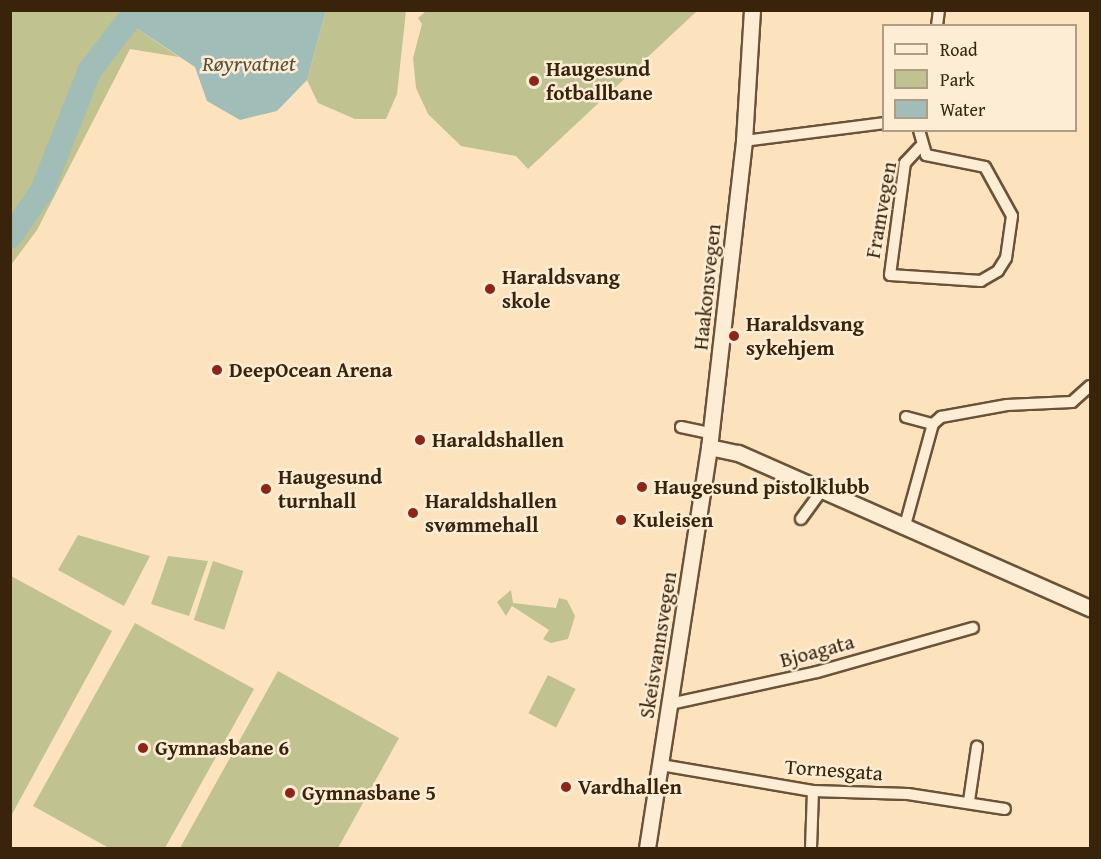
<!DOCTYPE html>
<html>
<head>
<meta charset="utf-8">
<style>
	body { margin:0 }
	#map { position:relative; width:1101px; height:859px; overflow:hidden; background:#fce3be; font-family:"Gentium Book Plus",serif }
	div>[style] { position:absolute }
	.green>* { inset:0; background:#c0c390; transform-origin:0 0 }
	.water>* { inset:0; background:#a0bdb7 }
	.river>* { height:24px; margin:-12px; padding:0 12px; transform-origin:12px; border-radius:12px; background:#a0bdb7 }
	.roads { filter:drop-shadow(2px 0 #6a5338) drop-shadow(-2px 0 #6a5338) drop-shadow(0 2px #6a5338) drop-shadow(0 -2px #6a5338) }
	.street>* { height:10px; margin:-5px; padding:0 5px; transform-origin:5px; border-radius:5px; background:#fdedd5 }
	.secondary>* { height:15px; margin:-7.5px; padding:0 7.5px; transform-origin:7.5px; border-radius:7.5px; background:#fdedd5 }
	.dots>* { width:16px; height:16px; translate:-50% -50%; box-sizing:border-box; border:3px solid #fdedd5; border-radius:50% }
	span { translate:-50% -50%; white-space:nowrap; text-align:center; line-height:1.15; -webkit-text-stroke:5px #fdedd5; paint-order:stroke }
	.poi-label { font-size:21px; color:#3a230b; font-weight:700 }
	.left { translate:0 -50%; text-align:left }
	.street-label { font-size:21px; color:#3a230b }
	.water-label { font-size:22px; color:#59513f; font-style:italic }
	.frame { position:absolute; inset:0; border:12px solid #3a230b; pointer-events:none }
	.legend { position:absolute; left:882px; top:24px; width:195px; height:108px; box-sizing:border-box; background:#fdedd5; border:2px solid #af9c84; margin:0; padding:8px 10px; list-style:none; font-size:18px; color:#3a230b }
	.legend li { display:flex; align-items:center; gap:12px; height:30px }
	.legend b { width:30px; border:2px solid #af9c84 }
</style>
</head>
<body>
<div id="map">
	<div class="green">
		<i style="clip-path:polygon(11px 11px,125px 11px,127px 22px,179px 57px,130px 49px,37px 230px,11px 265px)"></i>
		<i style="clip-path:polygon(326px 11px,406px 11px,397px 94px,386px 119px,355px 119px,318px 103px,307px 80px)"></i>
		<i style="clip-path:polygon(426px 11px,697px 10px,697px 11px,528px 169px,516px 156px,461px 146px,428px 114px,416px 88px,413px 58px,422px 24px,418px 18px)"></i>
		<i style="clip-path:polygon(78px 535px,150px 556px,124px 606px,58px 570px)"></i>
		<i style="clip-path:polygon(168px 556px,208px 561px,189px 616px,151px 604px)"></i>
		<i style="left:213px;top:561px;width:32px;height:62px;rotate:18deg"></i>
		<i style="clip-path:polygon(11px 576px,112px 631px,11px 816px)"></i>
		<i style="clip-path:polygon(511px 590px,513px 603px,556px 608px,559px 598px,567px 600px,575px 616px,568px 639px,551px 643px,543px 639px,549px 630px,512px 606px,506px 616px,497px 602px)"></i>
		<i style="clip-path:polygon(135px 623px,254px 689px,165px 848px,109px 848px,33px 806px)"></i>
		<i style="clip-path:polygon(278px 671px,399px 738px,338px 848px,180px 848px)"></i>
		<i style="left:548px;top:675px;width:31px;height:43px;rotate:27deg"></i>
	</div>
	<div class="water">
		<i style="clip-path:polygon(125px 11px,125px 10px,326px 11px,307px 80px,277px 111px,240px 120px,207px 101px,195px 67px,127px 22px)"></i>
	</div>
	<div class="river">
		<i style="left:10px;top:237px;width:56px;rotate:-55.2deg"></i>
		<i style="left:42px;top:191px;width:130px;rotate:-68.4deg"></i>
		<i style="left:90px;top:70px;width:61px;rotate:-52.4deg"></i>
	</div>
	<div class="roads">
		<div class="street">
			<i style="left:937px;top:26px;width:16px;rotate:-83deg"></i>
			<i style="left:919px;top:130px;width:26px;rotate:74deg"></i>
			<i style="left:926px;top:155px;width:60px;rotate:11.5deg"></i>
			<i style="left:985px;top:167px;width:56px;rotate:61.1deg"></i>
			<i style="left:1012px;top:216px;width:42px;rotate:98.1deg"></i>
			<i style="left:1006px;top:258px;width:15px;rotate:122deg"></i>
			<i style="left:998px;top:271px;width:20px;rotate:150deg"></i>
			<i style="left:981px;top:281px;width:91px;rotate:-176.2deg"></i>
			<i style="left:890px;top:275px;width:113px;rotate:-82.4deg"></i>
			<i style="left:905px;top:163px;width:22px;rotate:-47deg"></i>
			<i style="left:744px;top:141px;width:141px;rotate:-7.3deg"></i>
			<i style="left:906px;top:417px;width:28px;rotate:15deg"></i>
			<i style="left:681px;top:427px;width:30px;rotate:12deg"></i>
			<i style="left:801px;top:519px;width:36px;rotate:-54deg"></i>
			<i style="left:904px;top:529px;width:109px;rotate:-74.6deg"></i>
			<i style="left:933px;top:424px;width:11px;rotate:-41deg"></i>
			<i style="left:941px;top:417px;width:67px;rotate:-10.3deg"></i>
			<i style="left:1007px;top:405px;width:65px;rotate:-2.6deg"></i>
			<i style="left:1072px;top:402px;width:24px;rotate:-42deg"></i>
			<i style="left:670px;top:704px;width:150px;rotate:-12.3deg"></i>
			<i style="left:817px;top:672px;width:162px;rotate:-15.8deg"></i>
			<i style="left:661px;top:765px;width:154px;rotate:9.7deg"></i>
			<i style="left:813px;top:791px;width:95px;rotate:1.8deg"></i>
			<i style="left:908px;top:794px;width:98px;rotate:8.8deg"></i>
			<i style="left:969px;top:801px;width:55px;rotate:-81.6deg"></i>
			<i style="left:811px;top:848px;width:57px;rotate:-88deg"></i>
		</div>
		<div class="secondary">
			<i style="left:752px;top:10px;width:131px;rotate:93.5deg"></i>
			<i style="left:744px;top:141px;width:308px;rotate:96.5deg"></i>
			<i style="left:709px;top:447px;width:30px;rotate:12deg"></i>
			<i style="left:738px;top:453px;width:385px;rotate:23.8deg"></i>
			<i style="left:647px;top:848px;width:406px;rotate:-81.2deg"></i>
		</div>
	</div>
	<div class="dots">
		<i style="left:534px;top:81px;background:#8f2418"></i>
		<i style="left:490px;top:289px;background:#8f2418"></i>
		<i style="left:734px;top:336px;background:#8f2418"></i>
		<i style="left:217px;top:370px;background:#8f2418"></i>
		<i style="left:420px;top:440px;background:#8f2418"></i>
		<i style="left:642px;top:487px;background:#8f2418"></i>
		<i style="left:266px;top:489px;background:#8f2418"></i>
		<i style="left:413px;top:513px;background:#8f2418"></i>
		<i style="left:621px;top:520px;background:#8f2418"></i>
		<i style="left:143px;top:748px;background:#8f2418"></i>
		<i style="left:566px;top:787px;background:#8f2418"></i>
		<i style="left:290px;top:793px;background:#8f2418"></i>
	</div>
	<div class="poi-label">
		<span class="left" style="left:546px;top:81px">Haugesund<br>fotballbane</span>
		<span class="left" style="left:502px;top:289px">Haraldsvang<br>skole</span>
		<span class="left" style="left:746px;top:336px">Haraldsvang<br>sykehjem</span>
		<span class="left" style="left:229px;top:370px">DeepOcean Arena</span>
		<span class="left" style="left:432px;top:440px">Haraldshallen</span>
		<span class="left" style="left:278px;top:489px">Haugesund<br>turnhall</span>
		<span class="left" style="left:654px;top:487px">Haugesund pistolklubb</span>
		<span class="left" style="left:425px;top:513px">Haraldshallen<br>svømmehall</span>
		<span class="left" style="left:633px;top:520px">Kuleisen</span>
		<span class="left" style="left:155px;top:748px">Gymnasbane 6</span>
		<span class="left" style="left:578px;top:787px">Vardhallen</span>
		<span class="left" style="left:302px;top:793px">Gymnasbane 5</span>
	</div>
	<div class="street-label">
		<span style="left:881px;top:210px;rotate:-80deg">Framvegen</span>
		<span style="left:707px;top:287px;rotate:-84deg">Haakonsvegen</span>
		<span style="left:658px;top:645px;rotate:-81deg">Skeisvannsvegen</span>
		<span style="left:817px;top:651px;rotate:-15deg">Bjoagata</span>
		<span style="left:834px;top:770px;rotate:4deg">Tornesgata</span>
	</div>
	<div class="water-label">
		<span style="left:249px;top:64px">Røyrvatnet</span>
	</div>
	<div class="frame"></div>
	<ul class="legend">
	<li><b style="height:8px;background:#fdedd5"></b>Road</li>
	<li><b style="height:16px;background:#c0c390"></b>Park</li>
	<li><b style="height:16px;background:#a0bdb7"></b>Water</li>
	</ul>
</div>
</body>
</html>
